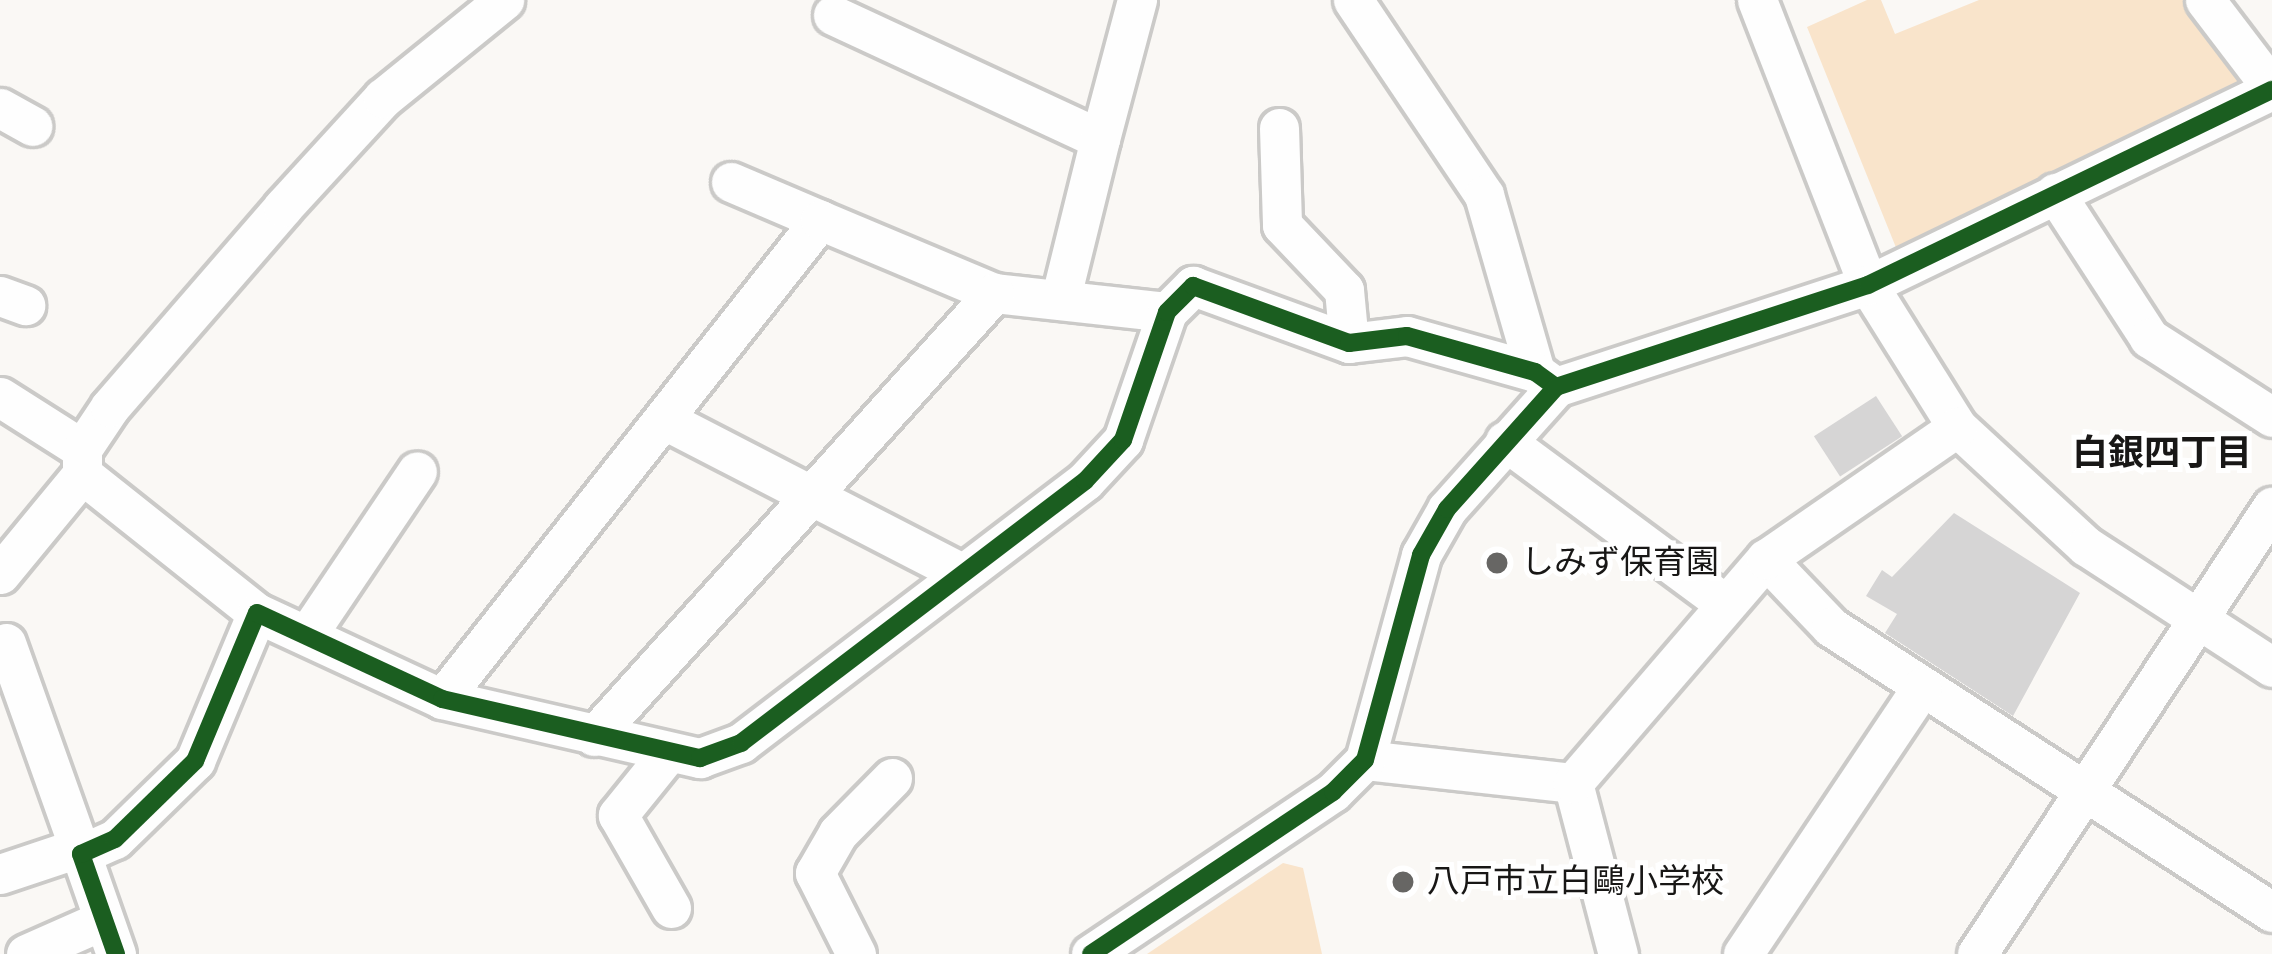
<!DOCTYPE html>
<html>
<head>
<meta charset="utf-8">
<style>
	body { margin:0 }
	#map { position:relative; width:2272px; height:954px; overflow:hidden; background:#faf8f5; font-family:"Times New Roman","Noto Sans JP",serif }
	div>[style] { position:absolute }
	.green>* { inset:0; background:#f9e4cb }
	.building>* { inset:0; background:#d6d5d5; transform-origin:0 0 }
	.roads { filter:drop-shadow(3px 0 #cbcac8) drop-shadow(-3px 0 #cbcac8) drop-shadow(0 3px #cbcac8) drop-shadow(0 -3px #cbcac8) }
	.minor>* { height:39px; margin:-19.5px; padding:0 19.5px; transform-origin:19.5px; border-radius:19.5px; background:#fefefe }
	.cycleway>* { height:18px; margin:-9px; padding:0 9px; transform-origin:9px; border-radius:9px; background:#1b5e20 }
	.dots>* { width:33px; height:33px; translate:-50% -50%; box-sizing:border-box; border:6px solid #fff; border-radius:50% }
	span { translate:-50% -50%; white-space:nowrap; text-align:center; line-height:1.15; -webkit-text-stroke:10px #fff; paint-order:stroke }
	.poi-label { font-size:33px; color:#181716 }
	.left { translate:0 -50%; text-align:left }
	.neighbourhood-label { font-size:36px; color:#181716; font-weight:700 }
</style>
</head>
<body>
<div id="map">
	<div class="green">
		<i style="clip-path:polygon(1867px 0,1881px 0,1895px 34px,1979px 0,2187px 0,2248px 80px,1899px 255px,1807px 27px)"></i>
		<i style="clip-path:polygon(1283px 863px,1303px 868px,1322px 954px,1147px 954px)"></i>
	</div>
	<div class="building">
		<i style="left:1876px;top:396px;width:48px;height:74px;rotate:57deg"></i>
		<i style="clip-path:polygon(1954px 513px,2080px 593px,2013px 716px,1885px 633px,1897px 614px,1866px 596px,1882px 570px,1892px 577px)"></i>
	</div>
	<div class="roads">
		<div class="minor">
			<i style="left:1353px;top:0;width:235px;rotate:56.1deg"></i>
			<i style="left:1484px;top:195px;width:184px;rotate:73.9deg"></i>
			<i style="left:1757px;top:0;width:306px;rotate:68.7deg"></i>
			<i style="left:1868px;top:285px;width:168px;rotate:57.9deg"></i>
			<i style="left:1957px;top:427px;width:176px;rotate:42.7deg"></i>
			<i style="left:2086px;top:546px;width:222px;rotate:33deg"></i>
			<i style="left:2205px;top:0;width:111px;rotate:52.7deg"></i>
			<i style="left:833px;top:15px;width:294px;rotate:24.9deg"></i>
			<i style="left:1100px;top:139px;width:163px;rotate:103.9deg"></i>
			<i style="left:0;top:108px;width:37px;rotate:29deg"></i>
			<i style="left:1279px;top:128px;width:97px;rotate:88.2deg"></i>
			<i style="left:1282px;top:225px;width:90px;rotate:46.4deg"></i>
			<i style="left:1344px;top:290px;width:53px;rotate:84.6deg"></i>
			<i style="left:1100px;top:139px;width:144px;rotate:-75.1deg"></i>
			<i style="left:731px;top:182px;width:97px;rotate:23.1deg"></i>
			<i style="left:2055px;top:193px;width:173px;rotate:57deg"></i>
			<i style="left:2149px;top:338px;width:146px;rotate:32.7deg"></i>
			<i style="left:0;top:296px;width:27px;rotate:20deg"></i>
			<i style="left:0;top:397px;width:97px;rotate:32.4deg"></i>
			<i style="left:665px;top:420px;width:333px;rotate:27.3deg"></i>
			<i style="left:1505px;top:441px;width:274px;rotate:36.5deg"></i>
			<i style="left:82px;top:474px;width:223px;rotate:38.5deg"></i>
			<i style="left:1766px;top:559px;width:94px;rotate:46.3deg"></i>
			<i style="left:1831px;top:627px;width:525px;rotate:32.87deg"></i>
			<i style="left:0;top:574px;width:129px;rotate:-50.6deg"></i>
			<i style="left:82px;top:474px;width:25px;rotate:-90deg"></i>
			<i style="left:82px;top:449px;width:50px;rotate:-56.3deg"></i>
			<i style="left:110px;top:407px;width:264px;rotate:-49.1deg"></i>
			<i style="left:283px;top:207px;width:148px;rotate:-47.5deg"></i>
			<i style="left:383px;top:98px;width:156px;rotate:-39deg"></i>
			<i style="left:307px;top:635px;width:197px;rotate:-56.1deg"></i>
			<i style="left:6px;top:643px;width:224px;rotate:70.4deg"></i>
			<i style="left:442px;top:699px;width:610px;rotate:-51.72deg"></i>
			<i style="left:820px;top:220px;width:189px;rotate:22.8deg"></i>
			<i style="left:994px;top:293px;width:174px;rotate:6.3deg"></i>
			<i style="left:594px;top:736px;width:597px;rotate:-47.92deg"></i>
			<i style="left:668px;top:753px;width:80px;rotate:128.9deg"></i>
			<i style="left:618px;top:815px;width:107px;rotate:60.3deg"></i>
			<i style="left:1365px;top:760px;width:209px;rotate:6.3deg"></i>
			<i style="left:1573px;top:783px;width:177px;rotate:75.3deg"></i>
			<i style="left:1573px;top:783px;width:296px;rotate:-49.3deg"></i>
			<i style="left:1766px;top:559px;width:232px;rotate:-34.6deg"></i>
			<i style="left:0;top:874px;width:82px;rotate:-18.4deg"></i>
			<i style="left:26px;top:954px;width:84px;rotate:-23.8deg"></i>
			<i style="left:116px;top:954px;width:106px;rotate:-109.3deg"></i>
			<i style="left:81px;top:854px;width:37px;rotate:-24deg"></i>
			<i style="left:115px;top:839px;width:112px;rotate:-44.3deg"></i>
			<i style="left:195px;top:761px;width:160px;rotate:-67.3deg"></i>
			<i style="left:257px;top:613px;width:204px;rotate:24.9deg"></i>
			<i style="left:442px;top:699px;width:265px;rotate:12.9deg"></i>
			<i style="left:700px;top:758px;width:44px;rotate:-20.1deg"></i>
			<i style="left:741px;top:743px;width:432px;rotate:-37.3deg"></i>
			<i style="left:1085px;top:481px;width:56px;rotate:-47.2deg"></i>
			<i style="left:1123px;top:440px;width:135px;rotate:-71deg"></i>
			<i style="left:1167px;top:312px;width:37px;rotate:-45deg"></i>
			<i style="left:1193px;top:286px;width:166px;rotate:20.1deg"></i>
			<i style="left:1349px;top:343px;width:58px;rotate:-6.9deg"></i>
			<i style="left:1407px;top:336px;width:133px;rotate:15.7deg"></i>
			<i style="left:1535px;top:372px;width:26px;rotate:36deg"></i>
			<i style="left:856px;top:954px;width:91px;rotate:-116.8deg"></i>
			<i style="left:815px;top:873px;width:46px;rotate:-60.1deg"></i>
			<i style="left:838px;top:833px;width:77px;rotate:-45.5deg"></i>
			<i style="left:1091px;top:954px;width:291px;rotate:-33.8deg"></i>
			<i style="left:1333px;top:792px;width:45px;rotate:-45deg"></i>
			<i style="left:1365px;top:760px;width:213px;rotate:-74.7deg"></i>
			<i style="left:1421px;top:555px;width:53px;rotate:-60.5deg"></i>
			<i style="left:1447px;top:509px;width:164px;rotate:-48.2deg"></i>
			<i style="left:1556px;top:387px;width:328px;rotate:-18.1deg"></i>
			<i style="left:1868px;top:285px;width:449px;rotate:-25.8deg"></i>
			<i style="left:1743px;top:954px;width:321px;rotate:-56.2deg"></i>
			<i style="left:1977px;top:954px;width:536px;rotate:-56.58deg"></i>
		</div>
	</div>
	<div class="cycleway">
		<i style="left:116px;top:954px;width:106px;rotate:-109.3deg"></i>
		<i style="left:81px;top:854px;width:37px;rotate:-24deg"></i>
		<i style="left:115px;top:839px;width:112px;rotate:-44.3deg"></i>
		<i style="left:195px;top:761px;width:160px;rotate:-67.3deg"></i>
		<i style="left:257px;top:613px;width:204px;rotate:24.9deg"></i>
		<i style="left:442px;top:699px;width:265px;rotate:12.9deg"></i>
		<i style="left:700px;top:758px;width:44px;rotate:-20.1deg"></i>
		<i style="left:741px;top:743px;width:432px;rotate:-37.3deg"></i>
		<i style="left:1085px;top:481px;width:56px;rotate:-47.2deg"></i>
		<i style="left:1123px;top:440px;width:135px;rotate:-71deg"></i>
		<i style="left:1167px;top:312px;width:37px;rotate:-45deg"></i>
		<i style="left:1193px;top:286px;width:166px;rotate:20.1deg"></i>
		<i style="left:1349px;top:343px;width:58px;rotate:-6.9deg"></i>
		<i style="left:1407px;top:336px;width:133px;rotate:15.7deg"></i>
		<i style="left:1535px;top:372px;width:26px;rotate:36deg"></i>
		<i style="left:1091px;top:954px;width:291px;rotate:-33.8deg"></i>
		<i style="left:1333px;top:792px;width:45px;rotate:-45deg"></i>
		<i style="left:1365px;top:760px;width:213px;rotate:-74.7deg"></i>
		<i style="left:1421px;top:555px;width:53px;rotate:-60.5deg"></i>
		<i style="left:1447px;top:509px;width:164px;rotate:-48.2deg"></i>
		<i style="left:1556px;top:387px;width:328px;rotate:-18.1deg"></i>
		<i style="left:1868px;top:285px;width:449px;rotate:-25.8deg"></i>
	</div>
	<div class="dots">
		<i style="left:1497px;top:563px;background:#676664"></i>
		<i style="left:1403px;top:882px;background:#676664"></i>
	</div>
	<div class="poi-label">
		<span class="left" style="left:1521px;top:563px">しみず保育園</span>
		<span class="left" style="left:1427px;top:882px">八戸市立白鷗小学校</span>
	</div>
	<div class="neighbourhood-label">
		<span style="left:2162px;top:454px">白銀四丁目</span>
	</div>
</div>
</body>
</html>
